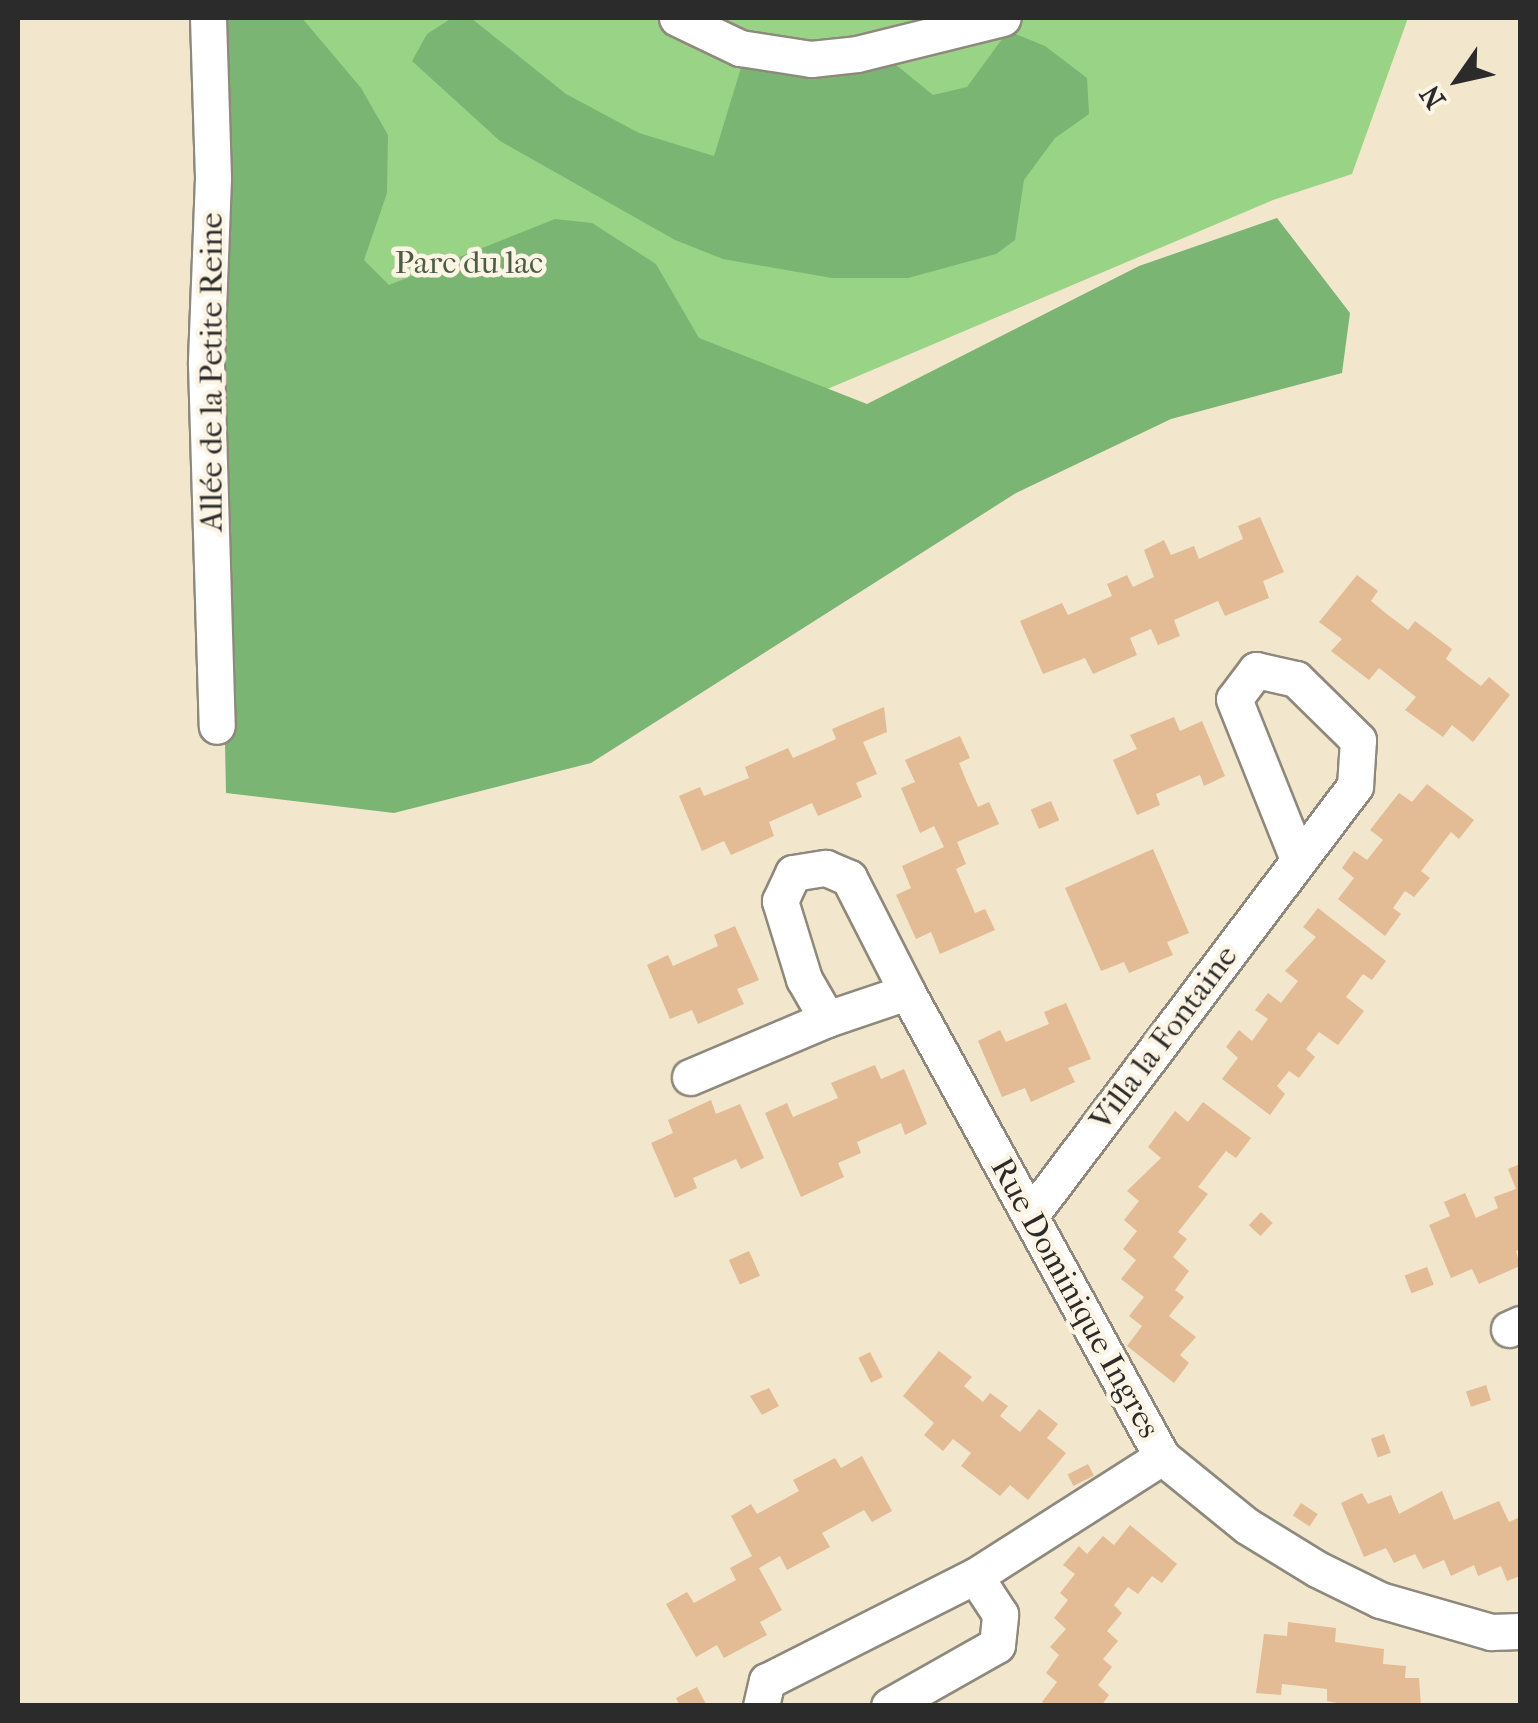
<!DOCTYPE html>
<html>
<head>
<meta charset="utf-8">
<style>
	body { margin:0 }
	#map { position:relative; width:1538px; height:1723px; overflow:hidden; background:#f2e7cc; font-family:"IM FELL French Canon",serif }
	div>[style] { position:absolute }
	.green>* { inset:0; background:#99d386 }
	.forest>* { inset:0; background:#7ab573 }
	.building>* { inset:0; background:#e3bb95; transform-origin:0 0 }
	.roads { filter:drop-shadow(2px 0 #8e897c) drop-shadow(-2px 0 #8e897c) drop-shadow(0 2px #8e897c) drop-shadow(0 -2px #8e897c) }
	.street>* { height:35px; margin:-17.5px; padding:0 17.5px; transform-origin:17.5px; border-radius:17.5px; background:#fff }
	span { translate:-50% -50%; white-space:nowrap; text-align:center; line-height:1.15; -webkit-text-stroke:9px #fcf5e5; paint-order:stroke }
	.park-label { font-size:32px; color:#4c5d46 }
	.street-label { font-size:32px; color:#2b2b2b }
	.frame { position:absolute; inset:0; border:20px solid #2b2b2b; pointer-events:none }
	.north { position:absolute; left:1408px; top:30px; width:100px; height:100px; -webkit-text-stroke:8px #fcf5e5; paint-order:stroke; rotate:236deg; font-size:28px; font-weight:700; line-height:40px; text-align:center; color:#2b2b2b }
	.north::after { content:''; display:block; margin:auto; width:35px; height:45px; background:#2b2b2b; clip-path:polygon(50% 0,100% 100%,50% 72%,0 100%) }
</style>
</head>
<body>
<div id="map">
	<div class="green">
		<i style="clip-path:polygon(217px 18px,1408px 18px,1352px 174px,1273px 200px,620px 477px,339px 557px)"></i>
	</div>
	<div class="forest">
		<i style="clip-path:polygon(192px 18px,302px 18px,361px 88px,388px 135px,387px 193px,364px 260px,389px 285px,555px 219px,592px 223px,656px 264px,699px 338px,867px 404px,1139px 266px,1277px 218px,1350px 313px,1342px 373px,1171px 419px,1016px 493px,591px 763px,394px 813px,226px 793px,221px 546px)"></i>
		<i style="clip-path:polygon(452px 18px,471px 18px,566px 94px,639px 133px,714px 156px,744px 58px,770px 67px,844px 73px,895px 64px,933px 95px,967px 87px,1008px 31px,1045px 46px,1087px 78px,1089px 114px,1055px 138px,1024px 180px,1015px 240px,996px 254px,908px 278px,832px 278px,723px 259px,675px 240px,500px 141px,412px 61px,427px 34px)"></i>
	</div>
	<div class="building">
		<i style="clip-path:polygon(1260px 517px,1284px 572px,1263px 581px,1269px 598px,1225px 616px,1218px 601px,1174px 620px,1180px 636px,1158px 645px,1151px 629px,1130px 638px,1137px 655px,1093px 674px,1085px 658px,1043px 674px,1020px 621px,1062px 603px,1068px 615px,1112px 596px,1107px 584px,1127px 575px,1133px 587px,1154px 577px,1144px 550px,1164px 540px,1171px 555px,1194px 546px,1199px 559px,1243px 539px,1238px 526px)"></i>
		<i style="clip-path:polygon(1357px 575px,1378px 591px,1371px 601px,1388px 615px,1408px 630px,1415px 621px,1452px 649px,1446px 659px,1465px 674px,1481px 686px,1489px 677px,1510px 695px,1473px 742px,1452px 725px,1443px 737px,1405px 710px,1416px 697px,1379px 668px,1369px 680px,1331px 651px,1342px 639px,1319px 622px)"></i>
		<i style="clip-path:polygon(884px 707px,887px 732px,863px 742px,877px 774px,856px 783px,862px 797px,818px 816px,812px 803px,769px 822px,774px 836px,731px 855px,724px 841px,702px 851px,679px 796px,700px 787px,704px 796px,749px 778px,745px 767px,788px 748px,793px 758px,816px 748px,836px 739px,832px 729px)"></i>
		<i style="clip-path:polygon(1174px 717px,1180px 731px,1202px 721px,1225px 776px,1204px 786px,1200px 775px,1156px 794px,1160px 805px,1137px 815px,1113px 760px,1137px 749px,1130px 735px)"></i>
		<i style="clip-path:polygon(960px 736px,970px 758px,959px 763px,968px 785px,978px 807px,989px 802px,999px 824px,957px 842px,966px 864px,956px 869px,975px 913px,985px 909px,995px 930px,940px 954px,931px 932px,916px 939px,896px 895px,911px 888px,902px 866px,944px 847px,934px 826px,920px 833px,901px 788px,915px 782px,905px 760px)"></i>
		<i style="clip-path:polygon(1427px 784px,1474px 820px,1459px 839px,1451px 832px,1421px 871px,1430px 878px,1414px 897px,1405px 891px,1393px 908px,1401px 914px,1385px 936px,1338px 899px,1354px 878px,1342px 868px,1354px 851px,1367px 860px,1383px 840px,1370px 830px,1399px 793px,1412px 802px)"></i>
		<i style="left:1051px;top:801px;width:21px;height:22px;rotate:67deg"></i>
		<i style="clip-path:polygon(1153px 849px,1189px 933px,1167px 942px,1173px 955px,1129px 973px,1124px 962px,1101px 971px,1065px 888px)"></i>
		<i style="clip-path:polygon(1318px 908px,1386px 961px,1372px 980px,1363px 974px,1346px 997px,1364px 1011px,1338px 1045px,1319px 1032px,1306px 1049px,1315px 1057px,1299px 1078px,1289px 1071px,1277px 1086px,1285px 1094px,1270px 1115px,1222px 1079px,1238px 1058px,1226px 1047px,1239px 1030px,1252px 1041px,1268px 1019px,1255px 1010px,1268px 993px,1281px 1003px,1298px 981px,1285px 971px,1316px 937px,1303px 927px)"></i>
		<i style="clip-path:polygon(735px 926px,759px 980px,737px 989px,744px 1004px,698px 1024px,692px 1010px,670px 1019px,647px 965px,668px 955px,673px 966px,718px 946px,714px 935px)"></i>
		<i style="clip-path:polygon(1066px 1003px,1091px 1059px,1068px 1068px,1075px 1082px,1031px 1102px,1025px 1088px,1002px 1097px,978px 1041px,1000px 1030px,1006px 1042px,1049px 1024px,1044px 1012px)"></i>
		<i style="clip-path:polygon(875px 1065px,881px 1079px,904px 1069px,927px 1124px,905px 1135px,901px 1123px,857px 1142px,861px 1153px,838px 1163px,844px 1177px,801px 1197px,765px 1113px,787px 1103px,793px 1117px,838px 1098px,831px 1083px)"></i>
		<i style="clip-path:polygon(711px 1100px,716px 1114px,740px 1104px,764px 1158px,741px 1169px,736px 1159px,693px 1178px,697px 1188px,675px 1198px,651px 1143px,673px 1133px,668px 1120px)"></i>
		<i style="clip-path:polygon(1203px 1102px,1251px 1138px,1236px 1158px,1226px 1151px,1198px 1187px,1208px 1194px,1178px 1232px,1187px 1239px,1173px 1257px,1189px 1271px,1175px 1290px,1184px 1297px,1169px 1316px,1196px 1337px,1180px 1355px,1189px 1363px,1174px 1383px,1127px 1346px,1142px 1326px,1129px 1316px,1144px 1297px,1121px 1279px,1136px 1260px,1123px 1249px,1137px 1231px,1124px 1220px,1139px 1201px,1127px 1191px,1161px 1158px,1148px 1147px,1175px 1111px,1188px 1122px)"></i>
		<i style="clip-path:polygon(1520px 1164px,1520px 1249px,1516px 1251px,1520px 1266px,1479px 1284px,1472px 1269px,1451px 1278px,1429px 1225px,1450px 1216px,1444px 1202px,1465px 1193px,1476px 1218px,1498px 1208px,1494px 1197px,1516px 1189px,1508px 1169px)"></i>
		<i style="left:1261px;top:1212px;width:16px;height:18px;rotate:43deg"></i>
		<i style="left:749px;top:1251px;width:27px;height:22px;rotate:66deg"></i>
		<i style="left:1427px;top:1267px;width:19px;height:24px;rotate:69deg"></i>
		<i style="clip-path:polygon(939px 1351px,972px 1377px,964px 1386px,983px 1402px,990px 1393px,1008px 1406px,1000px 1416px,1020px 1432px,1039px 1409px,1058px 1424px,1047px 1438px,1066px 1453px,1028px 1500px,1010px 1485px,1000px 1496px,961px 1466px,971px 1453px,953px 1439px,943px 1451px,924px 1435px,934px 1423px,903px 1396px)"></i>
		<i style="left:870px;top:1352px;width:28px;height:13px;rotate:63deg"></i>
		<i style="left:1486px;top:1385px;width:16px;height:21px;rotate:72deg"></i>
		<i style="clip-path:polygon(769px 1388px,779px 1406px,762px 1415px,750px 1396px)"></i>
		<i style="left:1384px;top:1434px;width:20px;height:14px;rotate:70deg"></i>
		<i style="clip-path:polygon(862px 1456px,892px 1511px,872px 1522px,864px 1510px,822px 1533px,830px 1547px,787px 1570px,780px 1556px,759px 1568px,782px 1610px,760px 1622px,767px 1635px,724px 1658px,717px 1645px,696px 1657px,666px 1604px,687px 1592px,694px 1603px,736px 1580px,730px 1568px,752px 1556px,731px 1516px,751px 1504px,757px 1514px,799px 1491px,793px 1480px,835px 1458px,841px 1468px)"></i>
		<i style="left:1088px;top:1464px;width:13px;height:23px;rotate:63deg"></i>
		<i style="clip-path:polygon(1442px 1491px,1454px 1520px,1499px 1501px,1509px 1522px,1520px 1517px,1520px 1576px,1507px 1581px,1501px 1566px,1478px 1576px,1474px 1565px,1451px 1576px,1444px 1560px,1423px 1569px,1415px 1554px,1394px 1563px,1386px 1548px,1364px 1557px,1341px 1503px,1362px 1493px,1368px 1504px,1391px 1495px,1399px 1514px)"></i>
		<i style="left:1301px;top:1503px;width:20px;height:15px;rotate:33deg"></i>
		<i style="clip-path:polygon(1130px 1525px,1177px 1564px,1162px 1583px,1152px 1576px,1138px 1594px,1128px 1587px,1114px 1605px,1122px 1613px,1107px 1631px,1118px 1641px,1103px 1659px,1112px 1667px,1098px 1685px,1109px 1695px,1101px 1706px,1046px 1706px,1042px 1702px,1057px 1682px,1046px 1673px,1059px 1655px,1050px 1647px,1066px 1629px,1054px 1618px,1068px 1600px,1060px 1593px,1075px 1574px,1063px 1565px,1079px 1546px,1087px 1554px,1103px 1536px,1114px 1545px)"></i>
		<i style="clip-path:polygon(1288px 1622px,1336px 1628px,1335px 1642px,1384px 1649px,1383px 1664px,1406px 1666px,1405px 1678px,1419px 1678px,1421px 1706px,1352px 1706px,1327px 1701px,1327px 1689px,1282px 1684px,1281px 1695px,1256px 1693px,1264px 1634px,1287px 1636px)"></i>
		<i style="clip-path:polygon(697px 1687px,707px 1706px,680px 1706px,676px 1698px)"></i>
	</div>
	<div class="roads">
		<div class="street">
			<i style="left:208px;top:18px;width:160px;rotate:88.2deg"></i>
			<i style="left:213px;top:178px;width:186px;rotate:92.2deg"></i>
			<i style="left:206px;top:364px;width:362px;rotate:88.3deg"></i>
			<i style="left:677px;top:18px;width:70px;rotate:25.5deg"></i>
			<i style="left:740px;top:48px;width:72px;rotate:8.8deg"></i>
			<i style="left:811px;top:59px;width:46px;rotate:-6.2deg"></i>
			<i style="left:857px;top:54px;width:150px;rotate:-13.9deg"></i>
			<i style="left:907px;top:992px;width:84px;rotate:161.4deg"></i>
			<i style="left:827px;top:1019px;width:46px;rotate:-119.9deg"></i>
			<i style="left:804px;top:979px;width:82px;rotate:-107.1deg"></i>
			<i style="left:780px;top:901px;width:31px;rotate:-65deg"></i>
			<i style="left:793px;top:873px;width:33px;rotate:-9deg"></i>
			<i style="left:826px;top:868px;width:25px;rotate:23deg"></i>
			<i style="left:849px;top:878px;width:128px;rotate:63deg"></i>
			<i style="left:907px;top:992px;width:530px;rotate:61.26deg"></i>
			<i style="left:1162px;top:1457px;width:109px;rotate:39.1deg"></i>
			<i style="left:1247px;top:1526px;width:82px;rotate:31.6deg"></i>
			<i style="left:1317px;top:1569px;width:70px;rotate:26.2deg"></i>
			<i style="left:1380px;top:1600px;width:116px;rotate:16.1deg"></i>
			<i style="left:1491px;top:1632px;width:29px;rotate:-2deg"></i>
			<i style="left:690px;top:1077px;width:149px;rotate:-22.9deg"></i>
			<i style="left:1030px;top:1216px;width:539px;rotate:-52.92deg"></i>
			<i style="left:1355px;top:786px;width:46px;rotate:-86.3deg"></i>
			<i style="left:1358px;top:740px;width:87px;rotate:-135.5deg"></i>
			<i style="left:1296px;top:679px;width:41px;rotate:-167.3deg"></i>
			<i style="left:1256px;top:670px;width:36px;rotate:127deg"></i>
			<i style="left:1234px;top:699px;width:172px;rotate:68.2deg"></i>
			<i style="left:1509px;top:1329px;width:12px;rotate:-24deg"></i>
			<i style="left:761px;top:1706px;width:26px;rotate:-77deg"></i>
			<i style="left:767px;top:1681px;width:233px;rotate:-26.8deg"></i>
			<i style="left:975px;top:1576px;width:222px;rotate:-32.5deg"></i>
			<i style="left:889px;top:1706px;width:124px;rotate:-29.5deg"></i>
			<i style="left:997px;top:1645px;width:31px;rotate:-84deg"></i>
			<i style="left:1000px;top:1614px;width:45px;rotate:-123.3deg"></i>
		</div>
	</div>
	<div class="park-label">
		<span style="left:469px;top:263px">Parc du lac</span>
	</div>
	<div class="street-label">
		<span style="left:212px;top:372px;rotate:-90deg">Allée de la Petite Reine</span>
		<span style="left:1164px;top:1038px;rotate:-53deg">Villa la Fontaine</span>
		<span style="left:1075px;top:1298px;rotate:61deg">Rue Dominique Ingres</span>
	</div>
	<div class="frame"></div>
	<div class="north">N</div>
</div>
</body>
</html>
